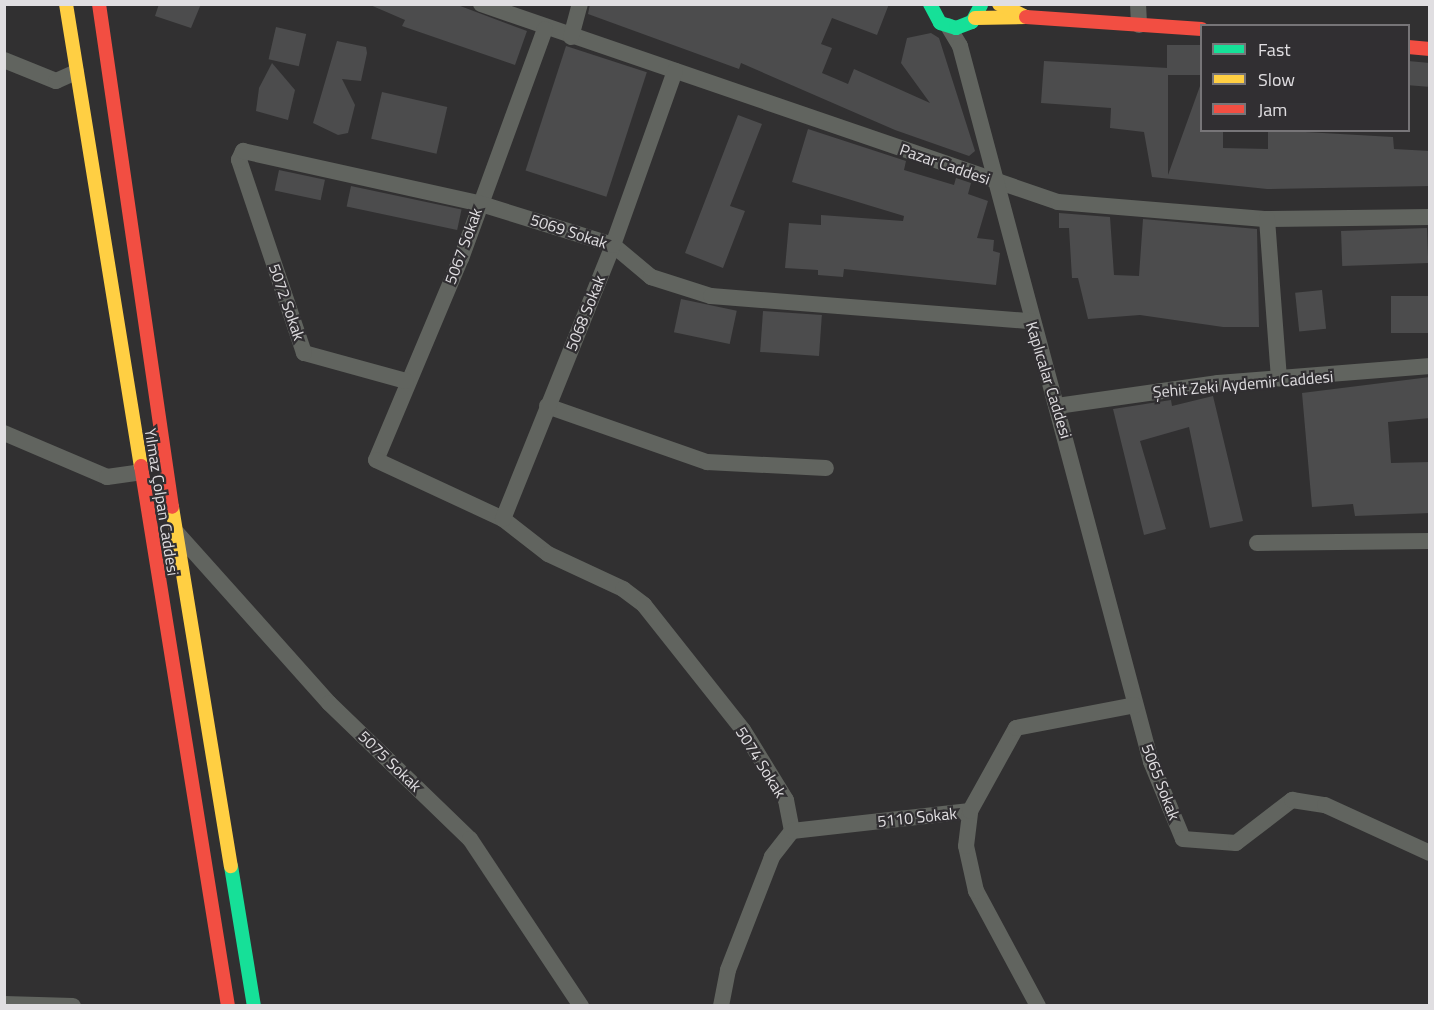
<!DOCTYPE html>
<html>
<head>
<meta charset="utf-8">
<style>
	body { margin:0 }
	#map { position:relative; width:1434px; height:1010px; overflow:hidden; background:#313031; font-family:"Titillium Web",sans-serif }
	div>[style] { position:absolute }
	.building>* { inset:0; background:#4c4c4d; transform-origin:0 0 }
	.street>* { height:16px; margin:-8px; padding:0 8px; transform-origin:8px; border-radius:8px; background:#61645f }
	.fast>* { height:14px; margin:-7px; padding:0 7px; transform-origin:7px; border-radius:7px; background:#16e098 }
	.slow>* { height:14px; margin:-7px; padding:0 7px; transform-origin:7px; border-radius:7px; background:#ffcf43 }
	.jam>* { height:14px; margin:-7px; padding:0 7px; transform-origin:7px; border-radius:7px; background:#f24e42 }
	span { translate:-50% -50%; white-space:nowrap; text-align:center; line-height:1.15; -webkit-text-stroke:4.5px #312f32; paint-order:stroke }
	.street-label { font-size:16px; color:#e0dee1 }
	.frame { position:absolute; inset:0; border:6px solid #e0dee1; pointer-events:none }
	.legend { position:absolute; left:1200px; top:24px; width:210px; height:108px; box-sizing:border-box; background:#312f32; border:2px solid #777578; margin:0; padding:8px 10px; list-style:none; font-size:18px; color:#e0dee1 }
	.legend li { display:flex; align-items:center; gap:12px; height:30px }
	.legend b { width:30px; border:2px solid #777578 }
</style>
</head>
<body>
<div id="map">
	<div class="building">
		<i style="clip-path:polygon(159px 4px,201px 4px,191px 28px,155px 16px)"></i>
		<i style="clip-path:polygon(368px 4px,455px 4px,527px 31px,515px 65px,402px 26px,405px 20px)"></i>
		<i style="clip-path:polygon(590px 4px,889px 4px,877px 35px,832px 18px,821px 44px,832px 48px,822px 73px,848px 84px,854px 69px,930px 103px,901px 63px,907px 38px,931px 33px,939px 38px,975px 151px,969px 156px,895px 130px,741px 63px,739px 69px,588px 14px)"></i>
		<i style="left:276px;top:27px;width:31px;height:33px;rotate:13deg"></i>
		<i style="clip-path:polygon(337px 41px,366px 47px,367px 53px,361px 81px,342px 79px,355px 105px,348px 133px,338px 135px,313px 123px)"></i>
		<i style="left:1202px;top:45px;width:30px;height:35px;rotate:90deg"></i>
		<i style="left:566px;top:46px;width:85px;height:131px;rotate:18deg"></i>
		<i style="clip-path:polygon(1044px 61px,1168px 68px,1168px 175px,1200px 86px,1202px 130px,1223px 130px,1223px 148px,1268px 149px,1268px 130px,1393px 137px,1394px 149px,1430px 151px,1430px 186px,1267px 189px,1152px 177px,1144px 132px,1110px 128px,1111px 108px,1041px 103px)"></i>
		<i style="left:1408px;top:61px;width:22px;height:24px;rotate:5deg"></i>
		<i style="clip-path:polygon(272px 63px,295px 90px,288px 120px,256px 111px,259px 88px)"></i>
		<i style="left:382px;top:92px;width:67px;height:48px;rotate:13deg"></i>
		<i style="clip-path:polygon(738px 115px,762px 124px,730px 206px,745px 211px,723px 268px,685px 253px)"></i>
		<i style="clip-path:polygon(808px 129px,906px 161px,904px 170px,954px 185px,956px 178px,971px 183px,968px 194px,988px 201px,977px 238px,994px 240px,993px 251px,1000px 253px,996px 285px,844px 269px,843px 277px,818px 275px,818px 270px,785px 268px,789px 223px,821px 225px,821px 215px,903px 221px,904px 216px,792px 182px)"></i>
		<i style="left:279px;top:170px;width:47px;height:21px;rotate:12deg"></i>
		<i style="left:351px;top:186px;width:113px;height:21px;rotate:12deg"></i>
		<i style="clip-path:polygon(1059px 213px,1110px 217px,1114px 275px,1139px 276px,1143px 219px,1257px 229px,1259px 327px,1223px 327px,1140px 315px,1088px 319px,1078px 278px,1072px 278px,1069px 228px,1059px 228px)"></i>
		<i style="left:1427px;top:228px;width:35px;height:86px;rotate:88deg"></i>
		<i style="left:1322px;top:290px;width:39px;height:27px;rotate:84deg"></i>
		<i style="left:1430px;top:296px;width:37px;height:39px;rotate:90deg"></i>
		<i style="left:681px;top:299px;width:57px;height:34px;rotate:12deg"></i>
		<i style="left:763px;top:311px;width:59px;height:41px;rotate:4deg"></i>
		<i style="clip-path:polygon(1430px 377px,1430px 418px,1388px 422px,1391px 463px,1430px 462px,1430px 513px,1355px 516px,1353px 504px,1312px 507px,1302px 393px)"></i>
		<i style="clip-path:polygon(1213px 396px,1243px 521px,1210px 528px,1189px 427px,1140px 441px,1166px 529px,1144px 535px,1113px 409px,1171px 400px,1172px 406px)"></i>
	</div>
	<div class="street">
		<i style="left:481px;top:4px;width:610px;rotate:18.94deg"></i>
		<i style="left:1058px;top:202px;width:210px;rotate:4.7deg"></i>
		<i style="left:1267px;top:219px;width:163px;rotate:-0.7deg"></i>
		<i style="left:1138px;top:4px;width:21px;rotate:87deg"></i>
		<i style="left:948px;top:26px;width:23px;rotate:59deg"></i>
		<i style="left:960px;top:46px;width:741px;rotate:75.06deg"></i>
		<i style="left:1151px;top:762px;width:83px;rotate:67.4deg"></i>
		<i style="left:1183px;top:839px;width:53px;rotate:4.3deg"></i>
		<i style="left:1236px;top:843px;width:71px;rotate:-37.5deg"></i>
		<i style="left:1292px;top:800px;width:33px;rotate:9deg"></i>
		<i style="left:1325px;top:805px;width:115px;rotate:24.6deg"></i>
		<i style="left:545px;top:29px;width:244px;rotate:110.1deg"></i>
		<i style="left:461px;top:258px;width:219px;rotate:112.8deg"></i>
		<i style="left:376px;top:460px;width:140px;rotate:24.9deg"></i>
		<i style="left:503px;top:519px;width:57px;rotate:37.9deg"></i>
		<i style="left:548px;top:554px;width:83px;rotate:25deg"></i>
		<i style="left:623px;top:589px;width:26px;rotate:37deg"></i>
		<i style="left:644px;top:605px;width:159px;rotate:51.6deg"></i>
		<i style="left:743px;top:730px;width:82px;rotate:58.4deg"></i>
		<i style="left:786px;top:800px;width:32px;rotate:79deg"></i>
		<i style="left:792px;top:831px;width:33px;rotate:128deg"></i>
		<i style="left:772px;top:857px;width:121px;rotate:111.3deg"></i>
		<i style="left:728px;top:970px;width:37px;rotate:101deg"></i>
		<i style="left:571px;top:37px;width:34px;rotate:-75deg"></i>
		<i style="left:4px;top:60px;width:56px;rotate:22deg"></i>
		<i style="left:56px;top:81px;width:22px;rotate:-24deg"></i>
		<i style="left:1267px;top:219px;width:160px;rotate:85.7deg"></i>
		<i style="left:406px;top:381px;width:106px;rotate:-164.6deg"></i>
		<i style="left:304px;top:353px;width:204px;rotate:-108.6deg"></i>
		<i style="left:239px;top:160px;width:10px;rotate:-66deg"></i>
		<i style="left:243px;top:151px;width:241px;rotate:12.5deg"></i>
		<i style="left:478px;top:203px;width:141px;rotate:17.3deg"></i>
		<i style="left:613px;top:245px;width:50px;rotate:40.1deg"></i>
		<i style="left:651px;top:277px;width:63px;rotate:17.6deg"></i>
		<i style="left:711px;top:296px;width:321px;rotate:4.5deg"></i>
		<i style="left:547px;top:406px;width:170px;rotate:19.3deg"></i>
		<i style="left:707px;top:462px;width:119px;rotate:2.9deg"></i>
		<i style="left:1057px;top:406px;width:163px;rotate:-8.1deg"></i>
		<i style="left:1218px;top:383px;width:213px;rotate:-4.6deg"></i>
		<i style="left:4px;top:433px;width:112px;rotate:23.1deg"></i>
		<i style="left:107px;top:477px;width:34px;rotate:-8deg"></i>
		<i style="left:503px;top:519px;width:295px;rotate:-68.1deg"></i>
		<i style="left:613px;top:245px;width:185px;rotate:-70.4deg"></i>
		<i style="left:177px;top:533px;width:228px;rotate:48.2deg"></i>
		<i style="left:329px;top:703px;width:196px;rotate:44deg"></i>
		<i style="left:470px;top:839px;width:201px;rotate:56.4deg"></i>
		<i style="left:1257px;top:543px;width:173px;rotate:-0.7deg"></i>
		<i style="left:792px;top:831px;width:179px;rotate:-6.4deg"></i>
		<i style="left:4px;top:1004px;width:69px;rotate:1.7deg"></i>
		<i style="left:1038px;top:1006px;width:131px;rotate:-118.3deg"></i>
		<i style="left:976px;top:891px;width:46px;rotate:-102.5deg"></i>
		<i style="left:966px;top:846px;width:35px;rotate:-83deg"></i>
		<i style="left:970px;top:811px;width:95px;rotate:-61deg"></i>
		<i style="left:1016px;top:728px;width:121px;rotate:-10.9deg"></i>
	</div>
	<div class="fast">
		<i style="left:930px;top:4px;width:21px;rotate:62deg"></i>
		<i style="left:940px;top:23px;width:17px;rotate:17deg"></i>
		<i style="left:956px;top:28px;width:17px;rotate:-21deg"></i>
		<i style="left:972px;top:22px;width:19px;rotate:-62deg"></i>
		<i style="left:231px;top:866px;width:142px;rotate:80.7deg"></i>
	</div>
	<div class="slow">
		<i style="left:66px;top:4px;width:468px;rotate:80.8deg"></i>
		<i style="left:975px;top:18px;width:51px;rotate:-1.1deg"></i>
		<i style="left:1026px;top:17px;width:30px;rotate:-154deg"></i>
		<i style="left:172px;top:507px;width:364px;rotate:80.7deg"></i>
	</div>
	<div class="jam">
		<i style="left:99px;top:4px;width:508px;rotate:81.74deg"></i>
		<i style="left:1026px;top:17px;width:176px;rotate:3.9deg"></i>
		<i style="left:1408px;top:47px;width:22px;rotate:5deg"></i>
		<i style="left:141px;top:466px;width:547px;rotate:80.85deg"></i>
	</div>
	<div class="street-label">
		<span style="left:945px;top:164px;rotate:19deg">Pazar Caddesi</span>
		<span style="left:569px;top:231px;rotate:18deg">5069 Sokak</span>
		<span style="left:463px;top:246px;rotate:-70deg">5067 Sokak</span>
		<span style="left:287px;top:302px;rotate:71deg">5072 Sokak</span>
		<span style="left:585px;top:313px;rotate:-68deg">5068 Sokak</span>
		<span style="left:1049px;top:380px;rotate:73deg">Kaplıcalar Caddesi</span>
		<span style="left:1243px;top:384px;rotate:-5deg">Şehit Zeki Aydemir Caddesi</span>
		<span style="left:162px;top:502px;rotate:81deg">Yılmaz Çolpan Caddesi</span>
		<span style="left:390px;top:761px;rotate:44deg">5075 Sokak</span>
		<span style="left:761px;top:762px;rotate:58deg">5074 Sokak</span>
		<span style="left:1161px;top:782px;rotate:69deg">5065 Sokak</span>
		<span style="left:917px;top:817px;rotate:-6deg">5110 Sokak</span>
	</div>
	<div class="frame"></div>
	<ul class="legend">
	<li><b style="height:8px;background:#16e098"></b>Fast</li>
	<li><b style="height:8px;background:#ffcf43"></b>Slow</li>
	<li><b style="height:8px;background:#f24e42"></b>Jam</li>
	</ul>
</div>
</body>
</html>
